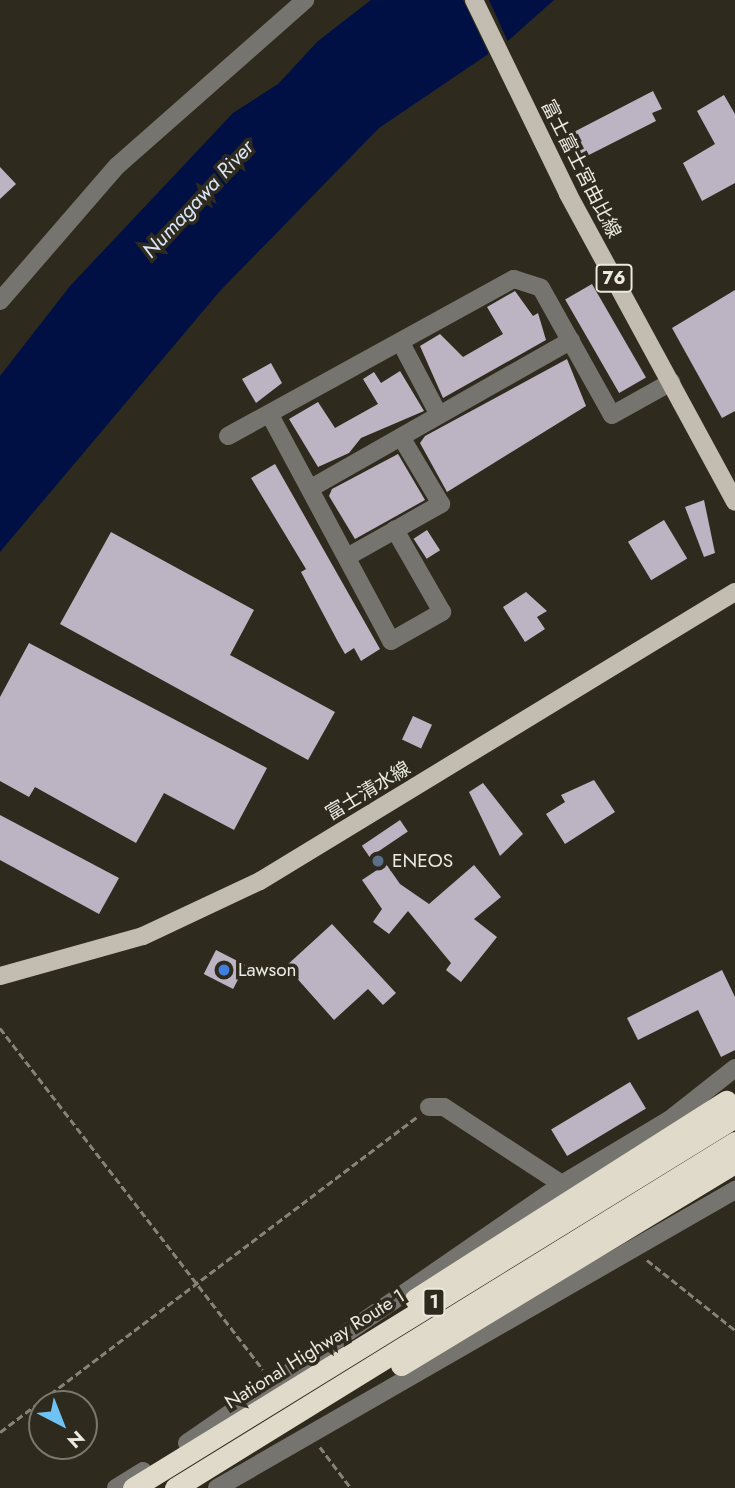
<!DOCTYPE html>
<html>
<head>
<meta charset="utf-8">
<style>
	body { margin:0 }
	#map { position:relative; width:735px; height:1488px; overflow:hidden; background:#2e2b1e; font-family:Jost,"Noto Sans JP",sans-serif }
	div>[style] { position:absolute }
	.water>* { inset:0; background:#001044 }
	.pier>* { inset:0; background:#2e2b1e }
	.building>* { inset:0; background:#bcb4c3; transform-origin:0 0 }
	.path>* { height:2.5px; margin-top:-1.25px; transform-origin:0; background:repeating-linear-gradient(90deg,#868479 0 7px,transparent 0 10.5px) }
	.minor>* { height:18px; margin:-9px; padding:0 9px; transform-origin:9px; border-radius:9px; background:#76746e }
	.major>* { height:18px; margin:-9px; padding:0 9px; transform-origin:9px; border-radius:9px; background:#c2bdb0 }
	.highway-bridge>* { height:21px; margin:-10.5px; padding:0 10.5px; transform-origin:10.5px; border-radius:10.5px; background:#e0daca }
	.dots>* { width:19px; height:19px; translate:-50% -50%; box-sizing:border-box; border:4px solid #2e2b1e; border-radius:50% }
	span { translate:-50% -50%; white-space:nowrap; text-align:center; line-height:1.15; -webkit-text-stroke:7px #2e2b1e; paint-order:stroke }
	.shield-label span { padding:2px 5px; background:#2e2b1e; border:2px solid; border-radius:5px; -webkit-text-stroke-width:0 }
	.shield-label { font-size:18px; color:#ebeae1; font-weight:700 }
	.street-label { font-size:19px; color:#ebeae1 }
	.poi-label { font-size:19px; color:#ebeae1 }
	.left { translate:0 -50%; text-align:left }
	.water-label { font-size:21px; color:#d9e5fa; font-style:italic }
	.north { position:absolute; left:28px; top:1390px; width:70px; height:70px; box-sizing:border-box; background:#2e2b1e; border:2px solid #7a776c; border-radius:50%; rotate:138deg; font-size:19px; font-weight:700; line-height:28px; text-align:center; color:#ebeae1 }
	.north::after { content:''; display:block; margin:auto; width:24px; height:32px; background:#6fc2f4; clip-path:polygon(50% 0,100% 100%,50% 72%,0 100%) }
</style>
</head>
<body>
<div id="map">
	<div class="water">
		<i style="clip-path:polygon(371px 0,554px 0,509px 40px,379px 128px,220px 291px,0 552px,0 376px,70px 286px,233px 113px,278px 84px,318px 41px)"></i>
	</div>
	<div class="pier">
		<i style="clip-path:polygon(463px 0,489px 0,508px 42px,490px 57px)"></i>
	</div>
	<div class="building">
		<i style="clip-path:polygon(653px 91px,662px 109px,652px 113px,656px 121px,581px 159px,568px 135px)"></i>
		<i style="clip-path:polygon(724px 95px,735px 114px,735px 183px,702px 201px,683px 163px,715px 144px,697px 111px)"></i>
		<i style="clip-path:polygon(0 167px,16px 184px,0 199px)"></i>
		<i style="left:592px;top:284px;width:108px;height:31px;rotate:60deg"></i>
		<i style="clip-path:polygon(735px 290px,735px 411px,722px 418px,672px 328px)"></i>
		<i style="clip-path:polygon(515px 291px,533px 316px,538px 313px,546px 340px,443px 398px,420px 346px,440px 334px,463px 357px,503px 334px,487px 307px)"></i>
		<i style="clip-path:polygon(567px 359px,586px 406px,447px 492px,420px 443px,425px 436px)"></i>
		<i style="clip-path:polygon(271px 363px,282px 383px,256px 403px,242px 379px)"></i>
		<i style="clip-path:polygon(400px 371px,424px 411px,361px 438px,349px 453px,318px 467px,289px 419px,318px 402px,335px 428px,378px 404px,363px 379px,374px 372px,381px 383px)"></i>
		<i style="clip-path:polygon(398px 454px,425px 500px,355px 539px,329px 496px,332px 489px)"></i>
		<i style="clip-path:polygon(275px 464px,380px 649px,361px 661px,354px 648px,345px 654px,337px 640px,301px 572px,306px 569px,251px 478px)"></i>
		<i style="clip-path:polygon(704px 500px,715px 553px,704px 557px,685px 507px)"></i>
		<i style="left:664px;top:520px;width:45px;height:42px;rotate:59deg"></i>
		<i style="left:427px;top:530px;width:24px;height:16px;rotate:57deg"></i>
		<i style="clip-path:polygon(111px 532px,254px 610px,230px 655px,335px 712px,308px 760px,60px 624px)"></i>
		<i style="clip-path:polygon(526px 592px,547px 611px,537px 617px,545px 629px,525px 642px,503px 607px)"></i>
		<i style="clip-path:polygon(29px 643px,267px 768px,234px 830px,164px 793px,136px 843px,35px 787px,29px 797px,0 781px,0 697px)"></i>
		<i style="left:413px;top:716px;width:21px;height:26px;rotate:25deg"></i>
		<i style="clip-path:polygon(594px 780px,615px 812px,565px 844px,546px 814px,565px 802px,561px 795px)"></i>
		<i style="clip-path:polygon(483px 783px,523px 834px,500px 856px,469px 792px)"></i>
		<i style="clip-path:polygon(0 815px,119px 878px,99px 914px,0 860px)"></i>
		<i style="left:400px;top:820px;width:14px;height:46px;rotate:56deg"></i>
		<i style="clip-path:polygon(386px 864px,400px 884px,429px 904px,474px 865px,501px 897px,474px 919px,497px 937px,461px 982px,446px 970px,451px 963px,408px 911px,389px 934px,373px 922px,382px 909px,362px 880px)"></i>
		<i style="clip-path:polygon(332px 924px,396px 993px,383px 1005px,368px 989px,334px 1020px,286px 966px)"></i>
		<i style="left:216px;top:950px;width:33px;height:27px;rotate:27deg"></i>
		<i style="clip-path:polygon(722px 970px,735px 997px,735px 1050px,721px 1057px,698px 1010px,638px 1040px,627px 1018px)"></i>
		<i style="left:630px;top:1082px;width:31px;height:92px;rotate:59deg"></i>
	</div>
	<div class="path">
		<i style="left:0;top:1028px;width:431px;rotate:52.4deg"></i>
		<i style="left:647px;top:1260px;width:112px;rotate:38.5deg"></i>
		<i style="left:0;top:1432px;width:524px;rotate:-37.09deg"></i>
		<i style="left:320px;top:1447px;width:51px;rotate:52.9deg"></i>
	</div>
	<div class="minor">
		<i style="left:0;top:301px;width:179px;rotate:-49.1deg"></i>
		<i style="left:117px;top:166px;width:251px;rotate:-41.4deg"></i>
		<i style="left:401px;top:343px;width:81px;rotate:62.2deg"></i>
		<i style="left:271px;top:417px;width:254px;rotate:61.8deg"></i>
		<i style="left:391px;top:641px;width:59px;rotate:-29.6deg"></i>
		<i style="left:442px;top:612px;width:95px;rotate:-119.8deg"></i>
		<i style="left:395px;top:530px;width:55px;rotate:150.6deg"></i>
		<i style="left:228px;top:436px;width:326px;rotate:-28.8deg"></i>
		<i style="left:514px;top:279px;width:28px;rotate:18deg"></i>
		<i style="left:541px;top:288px;width:145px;rotate:60.8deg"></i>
		<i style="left:612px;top:415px;width:68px;rotate:-29.2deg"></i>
		<i style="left:311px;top:488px;width:299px;rotate:-29.6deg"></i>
		<i style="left:395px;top:530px;width:53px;rotate:-29.5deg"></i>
		<i style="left:441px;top:504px;width:78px;rotate:-120.8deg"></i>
		<i style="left:429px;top:1107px;width:15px"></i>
		<i style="left:444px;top:1107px;width:148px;rotate:33.2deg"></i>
		<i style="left:187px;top:1443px;width:456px;rotate:-34.6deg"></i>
		<i style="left:562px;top:1184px;width:125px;rotate:-30.9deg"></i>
		<i style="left:669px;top:1120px;width:84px;rotate:-38.2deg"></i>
		<i style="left:116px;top:1488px;width:32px;rotate:-32deg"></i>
		<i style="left:217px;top:1488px;width:598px;rotate:-29.91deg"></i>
	</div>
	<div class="major">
		<i style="left:474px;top:0;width:216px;rotate:64.1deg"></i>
		<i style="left:568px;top:194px;width:350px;rotate:61.5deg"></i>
		<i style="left:0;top:976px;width:148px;rotate:-15.6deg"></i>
		<i style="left:143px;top:936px;width:129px;rotate:-25.2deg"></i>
		<i style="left:260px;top:881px;width:556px;rotate:-31.32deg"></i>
	</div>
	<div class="highway-bridge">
		<i style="left:415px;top:1299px;width:369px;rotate:-32.5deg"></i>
		<i style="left:401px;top:1365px;width:390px;rotate:-31.2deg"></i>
		<i style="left:133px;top:1488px;width:707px;rotate:-31.64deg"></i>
		<i style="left:175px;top:1488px;width:658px;rotate:-31.71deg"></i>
	</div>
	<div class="dots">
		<i style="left:378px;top:861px;background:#5c6f8a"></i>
		<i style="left:224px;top:970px;background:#3f7fe0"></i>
	</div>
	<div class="shield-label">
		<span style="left:614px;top:278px">76</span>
		<span style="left:434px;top:1302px">1</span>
	</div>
	<div class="street-label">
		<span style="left:581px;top:169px;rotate:63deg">富士富士宮由比線</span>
		<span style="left:368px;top:791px;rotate:-31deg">富士清水線</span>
		<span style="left:315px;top:1349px;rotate:-32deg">National Highway Route 1</span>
	</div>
	<div class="poi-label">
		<span class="left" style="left:392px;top:861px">ENEOS</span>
		<span class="left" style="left:238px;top:970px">Lawson</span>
	</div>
	<div class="water-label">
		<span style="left:198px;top:199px;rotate:-47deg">Numagawa River</span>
	</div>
	<div class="north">N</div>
</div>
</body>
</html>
